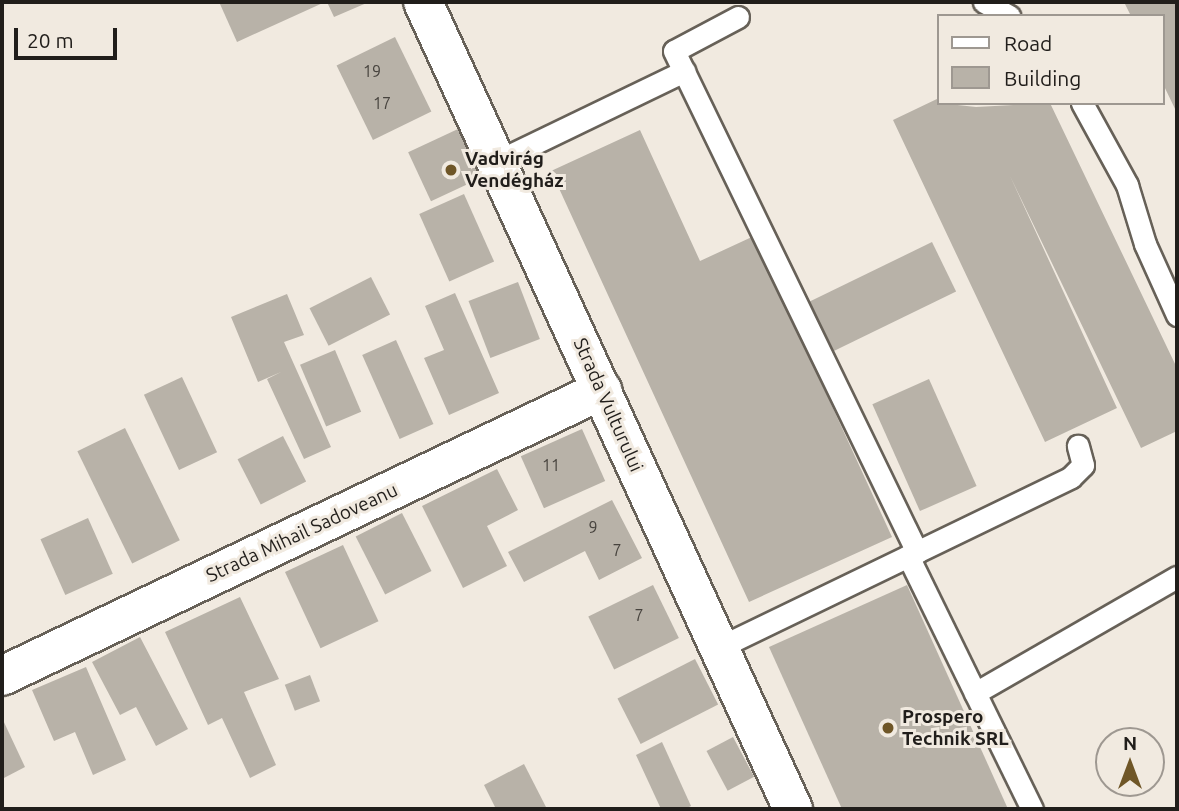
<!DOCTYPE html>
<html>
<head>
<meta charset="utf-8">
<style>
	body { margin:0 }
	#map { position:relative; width:1179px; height:811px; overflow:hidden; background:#f1eae0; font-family:Ubuntu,sans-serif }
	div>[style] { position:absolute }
	.building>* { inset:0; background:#b8b2a8; transform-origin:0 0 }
	.roads { filter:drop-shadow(2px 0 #676158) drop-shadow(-2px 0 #676158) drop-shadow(0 2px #676158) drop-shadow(0 -2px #676158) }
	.service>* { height:21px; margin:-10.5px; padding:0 10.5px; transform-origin:10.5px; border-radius:10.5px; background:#fff }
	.minor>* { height:38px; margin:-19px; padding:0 19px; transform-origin:19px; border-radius:19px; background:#fff }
	.dots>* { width:19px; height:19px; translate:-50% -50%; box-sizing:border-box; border:4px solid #f1eae0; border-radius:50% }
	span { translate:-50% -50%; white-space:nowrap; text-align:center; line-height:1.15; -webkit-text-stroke:6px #f1eae0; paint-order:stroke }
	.number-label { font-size:16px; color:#47433e }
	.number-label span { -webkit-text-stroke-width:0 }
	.poi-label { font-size:19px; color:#211e1b; font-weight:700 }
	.left { translate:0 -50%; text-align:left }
	.street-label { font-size:19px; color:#211e1b }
	.frame { position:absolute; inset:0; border:4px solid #211e1b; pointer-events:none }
	.legend { position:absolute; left:937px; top:14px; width:228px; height:91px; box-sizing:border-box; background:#f1eae0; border:2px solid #9e9891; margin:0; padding:9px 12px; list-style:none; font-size:21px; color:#211e1b }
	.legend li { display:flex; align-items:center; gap:14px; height:35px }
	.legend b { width:35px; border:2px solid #9e9891 }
	.north { position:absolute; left:1095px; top:727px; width:70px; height:70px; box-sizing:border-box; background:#f1eae0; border:2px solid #9e9891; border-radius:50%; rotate:0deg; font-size:19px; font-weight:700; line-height:28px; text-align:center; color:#211e1b }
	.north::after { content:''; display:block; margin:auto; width:24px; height:32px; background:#6f5627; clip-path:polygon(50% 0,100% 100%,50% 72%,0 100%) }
	.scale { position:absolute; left:14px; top:28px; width:103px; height:32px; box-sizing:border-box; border:4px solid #211e1b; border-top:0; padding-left:9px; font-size:21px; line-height:24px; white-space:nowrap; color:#211e1b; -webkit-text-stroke:5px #f1eae0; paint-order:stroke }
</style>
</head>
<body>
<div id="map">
	<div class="building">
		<i style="clip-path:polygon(226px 2px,325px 2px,237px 42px,220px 4px)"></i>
		<i style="clip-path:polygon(327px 2px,369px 2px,334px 17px)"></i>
		<i style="clip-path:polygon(1124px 2px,1177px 2px,1177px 113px,1163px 84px,1163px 16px,1131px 16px)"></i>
		<i style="left:395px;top:37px;width:83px;height:65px;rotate:64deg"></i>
		<i style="clip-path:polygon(939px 98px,939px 103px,976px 107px,1050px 103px,1177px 368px,1177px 431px,1141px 448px,1010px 176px,1117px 408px,1045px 442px,893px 120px)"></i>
		<i style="left:458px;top:129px;width:54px;height:55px;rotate:65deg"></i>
		<i style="clip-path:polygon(640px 130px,700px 261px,754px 236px,892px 537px,749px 602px,551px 171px)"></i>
		<i style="left:464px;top:194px;width:74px;height:49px;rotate:66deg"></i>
		<i style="left:932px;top:242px;width:55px;height:136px;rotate:64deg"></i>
		<i style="left:371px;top:277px;width:42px;height:69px;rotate:63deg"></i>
		<i style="left:518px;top:282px;width:61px;height:53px;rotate:69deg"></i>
		<i style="clip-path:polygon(455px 293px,499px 393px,449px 415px,424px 358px,444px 350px,425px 306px)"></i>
		<i style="clip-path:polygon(287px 294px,304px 335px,284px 342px,331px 447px,304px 459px,267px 379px,281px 372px,258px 382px,231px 317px)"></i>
		<i style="left:396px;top:340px;width:92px;height:37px;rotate:66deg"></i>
		<i style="left:335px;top:350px;width:67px;height:38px;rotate:67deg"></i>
		<i style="left:182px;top:377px;width:83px;height:42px;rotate:65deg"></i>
		<i style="left:929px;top:379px;width:117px;height:62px;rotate:66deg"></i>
		<i style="left:125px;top:428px;width:125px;height:53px;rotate:64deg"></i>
		<i style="left:582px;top:429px;width:57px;height:67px;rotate:66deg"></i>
		<i style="left:283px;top:436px;width:51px;height:51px;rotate:63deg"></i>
		<i style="clip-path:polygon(497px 469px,518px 510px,487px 526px,507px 566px,463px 588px,422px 506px)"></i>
		<i style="clip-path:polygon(612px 500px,642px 558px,599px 580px,585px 551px,524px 582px,508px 552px)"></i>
		<i style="left:402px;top:513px;width:65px;height:52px;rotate:63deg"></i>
		<i style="left:88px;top:518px;width:61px;height:52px;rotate:66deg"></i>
		<i style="left:343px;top:545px;width:84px;height:64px;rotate:65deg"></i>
		<i style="left:653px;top:585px;width:59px;height:72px;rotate:64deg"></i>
		<i style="clip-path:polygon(907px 585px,1008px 809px,842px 809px,769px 647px)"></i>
		<i style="clip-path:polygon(240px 597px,279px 679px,244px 692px,276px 765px,250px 778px,222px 718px,208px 725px,165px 632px)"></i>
		<i style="clip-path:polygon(140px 637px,188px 729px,156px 746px,136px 707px,120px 715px,92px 662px)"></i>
		<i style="left:695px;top:659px;width:51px;height:87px;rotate:63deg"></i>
		<i style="clip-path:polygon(86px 667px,126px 760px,93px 775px,75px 732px,54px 741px,32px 690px)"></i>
		<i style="left:310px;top:675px;width:28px;height:27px;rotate:69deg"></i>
		<i style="clip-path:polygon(2px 718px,25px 767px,2px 779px)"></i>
		<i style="left:733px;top:737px;width:45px;height:30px;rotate:62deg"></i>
		<i style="clip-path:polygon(662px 742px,691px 806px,685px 809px,661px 809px,636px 755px)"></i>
		<i style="clip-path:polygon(524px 764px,547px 809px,496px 809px,484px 785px)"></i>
	</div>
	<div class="roads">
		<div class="service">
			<i style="left:984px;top:2px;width:29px;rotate:29deg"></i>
			<i style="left:738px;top:17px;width:72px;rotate:152deg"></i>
			<i style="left:674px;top:51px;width:557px;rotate:64.13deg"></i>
			<i style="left:1082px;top:103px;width:94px;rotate:61.2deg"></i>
			<i style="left:1127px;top:185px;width:62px;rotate:73deg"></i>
			<i style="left:1145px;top:244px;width:78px;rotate:65.7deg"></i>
			<i style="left:498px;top:161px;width:207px;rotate:-25.8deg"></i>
			<i style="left:908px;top:556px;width:282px;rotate:63.9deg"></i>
			<i style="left:718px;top:648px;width:392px;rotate:-25.8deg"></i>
			<i style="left:1071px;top:477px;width:17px;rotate:-45deg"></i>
			<i style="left:1083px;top:465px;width:20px;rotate:-105deg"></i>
			<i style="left:975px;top:693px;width:233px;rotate:-29.9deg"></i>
		</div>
		<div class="minor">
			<i style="left:423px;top:2px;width:888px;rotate:65.37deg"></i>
			<i style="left:2px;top:676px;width:665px;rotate:-25.49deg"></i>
		</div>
	</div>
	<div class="dots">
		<i style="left:451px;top:170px;background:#6f5627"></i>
		<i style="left:888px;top:728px;background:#6f5627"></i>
	</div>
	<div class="number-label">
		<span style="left:372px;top:71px">19</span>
		<span style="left:382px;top:103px">17</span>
		<span style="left:551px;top:465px">11</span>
		<span style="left:593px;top:527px">9</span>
		<span style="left:617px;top:550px">7</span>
		<span style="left:639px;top:615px">7</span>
	</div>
	<div class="poi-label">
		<span class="left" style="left:465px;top:170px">Vadvirág<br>Vendégház</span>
		<span class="left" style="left:902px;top:728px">Prospero<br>Technik SRL</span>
	</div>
	<div class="street-label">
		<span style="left:608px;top:405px;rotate:66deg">Strada Vulturului</span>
		<span style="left:302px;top:533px;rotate:-25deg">Strada Mihail Sadoveanu</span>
	</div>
	<div class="frame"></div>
	<ul class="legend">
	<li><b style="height:9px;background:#fff"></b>Road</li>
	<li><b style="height:19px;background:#b8b2a8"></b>Building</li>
	</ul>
	<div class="north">N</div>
	<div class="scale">20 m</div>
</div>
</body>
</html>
